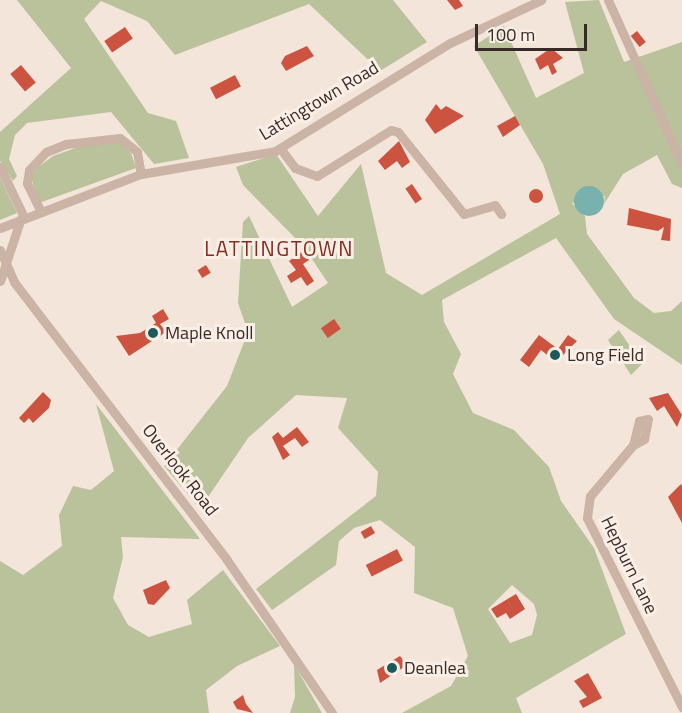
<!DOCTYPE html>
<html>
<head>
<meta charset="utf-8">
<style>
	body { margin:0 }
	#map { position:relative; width:682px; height:713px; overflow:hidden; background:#f3e5da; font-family:"Titillium Web",sans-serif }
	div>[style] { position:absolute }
	.green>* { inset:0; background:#b9c29a }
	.water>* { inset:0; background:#78b1ad }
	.round { border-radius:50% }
	.building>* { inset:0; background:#cb5340; transform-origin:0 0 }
	.minor>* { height:9px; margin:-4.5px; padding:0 4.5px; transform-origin:4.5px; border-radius:4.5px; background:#cbb3a6 }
	.dots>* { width:16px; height:16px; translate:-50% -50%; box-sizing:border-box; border:3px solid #faefe7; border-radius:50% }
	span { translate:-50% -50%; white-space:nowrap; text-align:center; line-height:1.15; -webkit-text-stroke:6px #faefe7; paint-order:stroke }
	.street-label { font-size:18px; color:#372a27 }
	.poi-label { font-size:18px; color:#372a27 }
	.left { translate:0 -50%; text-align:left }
	.quarter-label { font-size:21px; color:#892b1d; letter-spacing:1.5px }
	.scale { position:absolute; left:475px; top:24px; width:112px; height:27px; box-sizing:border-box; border:3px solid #372a27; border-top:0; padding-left:8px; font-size:18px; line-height:21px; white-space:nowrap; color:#372a27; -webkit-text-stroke:4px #faefe7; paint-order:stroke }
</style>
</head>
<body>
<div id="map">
	<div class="green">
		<i style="clip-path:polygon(17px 0,393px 0,427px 42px,380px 71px,309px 4px,175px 55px,147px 21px,101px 1px,84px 19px,148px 113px,176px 121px,189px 158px,154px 164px,111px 112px,27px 123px,15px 135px,9px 159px,17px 176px,13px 181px,0 161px,0 132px,71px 68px)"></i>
		<i style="clip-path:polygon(evenodd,599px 0,624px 62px,682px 42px,682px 188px,672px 184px,657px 155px,623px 174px,604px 204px,605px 196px,572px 203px,585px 216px,587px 234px,634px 298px,654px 313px,671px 311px,682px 301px,682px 365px,614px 319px,556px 238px,442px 300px,444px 322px,461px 354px,453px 374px,473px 413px,514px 430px,549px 467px,561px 501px,594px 548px,626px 634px,516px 698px,522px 713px,402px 713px,451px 686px,468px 656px,453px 608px,414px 593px,415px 547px,380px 520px,354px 528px,339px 541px,336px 565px,272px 610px,256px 589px,376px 496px,378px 472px,338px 428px,347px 398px,296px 395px,248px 438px,200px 509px,164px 466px,227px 386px,248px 332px,238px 303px,243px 222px,249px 216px,292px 307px,328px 283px,304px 247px,243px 185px,236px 167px,276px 154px,318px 216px,361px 164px,386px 273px,422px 295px,560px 214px,543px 164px,474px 46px,504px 26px,536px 98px,584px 73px,565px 2px,599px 0,512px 585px,534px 604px,537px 615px,532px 635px,510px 643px,488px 609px,512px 585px)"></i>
		<i style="clip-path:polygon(95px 141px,118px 141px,131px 153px,136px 168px,39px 203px,31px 177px,37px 168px,53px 156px)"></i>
		<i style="clip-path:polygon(0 177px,17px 213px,0 220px)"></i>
		<i style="clip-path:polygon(619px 330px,642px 364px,631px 375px,608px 340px)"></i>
		<i style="clip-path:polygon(96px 404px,200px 539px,121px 537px,123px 557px,113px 598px,128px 625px,149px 637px,192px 624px,187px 600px,223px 570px,280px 646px,237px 666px,206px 690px,209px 713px,0 713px,0 561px,23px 575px,62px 546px,59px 515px,73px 486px,91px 490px,114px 471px)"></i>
		<i style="clip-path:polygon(294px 664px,322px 713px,290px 713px,295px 697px)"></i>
	</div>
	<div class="water">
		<i class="round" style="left:574px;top:186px;width:30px;height:30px"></i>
	</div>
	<div class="building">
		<i style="clip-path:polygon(447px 0,459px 0,463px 6px,455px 10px)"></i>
		<i style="left:125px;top:27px;width:14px;height:25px;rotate:56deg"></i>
		<i style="left:637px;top:31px;width:14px;height:8px;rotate:51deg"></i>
		<i style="clip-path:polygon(307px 46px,314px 56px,286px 71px,281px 63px,285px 56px)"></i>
		<i style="clip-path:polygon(551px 48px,563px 58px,553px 64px,557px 72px,552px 75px,548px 65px,540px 70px,535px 59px)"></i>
		<i style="left:21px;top:65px;width:23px;height:14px;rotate:50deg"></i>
		<i style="left:235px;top:75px;width:13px;height:28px;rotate:63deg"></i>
		<i style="clip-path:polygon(436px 104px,441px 110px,446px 106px,464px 116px,435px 134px,425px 120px)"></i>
		<i style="clip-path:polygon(515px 116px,520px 125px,503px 137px,497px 126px)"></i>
		<i style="clip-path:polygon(399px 141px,410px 162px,402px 168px,397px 161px,385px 170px,378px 161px)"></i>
		<i style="left:412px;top:184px;width:18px;height:8px;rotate:56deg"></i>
		<i class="round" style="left:529px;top:189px;width:14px;height:14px"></i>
		<i style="clip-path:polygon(629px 208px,671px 219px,670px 241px,661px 240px,664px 227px,658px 231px,627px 225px)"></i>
		<i style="clip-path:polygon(303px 251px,309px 260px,303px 264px,314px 281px,307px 286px,301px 277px,291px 283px,287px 276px,296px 270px,289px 261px)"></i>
		<i style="left:206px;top:265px;width:9px;height:10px;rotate:58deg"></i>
		<i style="clip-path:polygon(163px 309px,169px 319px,160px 324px,166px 332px,129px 356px,116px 336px,140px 333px,156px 323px,152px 316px)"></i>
		<i style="left:334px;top:319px;width:12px;height:16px;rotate:55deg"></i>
		<i style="clip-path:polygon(539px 335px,558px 349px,568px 335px,577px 341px,556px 362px,541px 350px,529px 367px,520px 360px)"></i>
		<i style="clip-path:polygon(43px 392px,51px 400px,49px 408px,33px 423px,29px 418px,24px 423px,19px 418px)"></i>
		<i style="clip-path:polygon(668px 393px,682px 415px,677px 427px,664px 406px,657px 411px,649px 398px)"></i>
		<i style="clip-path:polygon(297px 427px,309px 442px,302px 447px,295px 438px,283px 446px,290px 455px,283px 460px,272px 437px,278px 432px,283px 438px)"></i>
		<i style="clip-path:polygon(681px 484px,682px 486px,682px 523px,668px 497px)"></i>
		<i style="left:371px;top:526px;width:8px;height:12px;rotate:60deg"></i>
		<i style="left:397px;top:549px;width:13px;height:35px;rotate:63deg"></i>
		<i style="clip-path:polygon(166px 580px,170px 588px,154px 605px,148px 604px,143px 590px)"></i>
		<i style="clip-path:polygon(516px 594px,525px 609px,510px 619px,506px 613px,497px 618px,491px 609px)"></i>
		<i style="clip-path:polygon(400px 656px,407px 665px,380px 683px,377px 670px)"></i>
		<i style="clip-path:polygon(588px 673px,602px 698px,583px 708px,579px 701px,587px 697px,574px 681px)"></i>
		<i style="clip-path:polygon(243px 695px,246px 704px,253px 713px,237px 709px,233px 702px)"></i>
	</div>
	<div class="minor">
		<i style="left:608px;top:0;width:180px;rotate:65.7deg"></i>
		<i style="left:280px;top:148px;width:25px;rotate:53deg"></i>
		<i style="left:295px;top:168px;width:23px;rotate:20deg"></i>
		<i style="left:317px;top:176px;width:87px;rotate:-31.9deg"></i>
		<i style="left:391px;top:130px;width:7px;rotate:16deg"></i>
		<i style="left:398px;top:132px;width:105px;rotate:51.2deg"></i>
		<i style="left:464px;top:214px;width:32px;rotate:-16deg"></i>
		<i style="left:495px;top:205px;width:11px;rotate:56deg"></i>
		<i style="left:0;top:167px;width:55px;rotate:64.4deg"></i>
		<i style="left:40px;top:210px;width:30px;rotate:-116deg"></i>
		<i style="left:27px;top:183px;width:13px;rotate:-81deg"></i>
		<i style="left:29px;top:170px;width:25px;rotate:-47deg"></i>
		<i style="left:46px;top:152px;width:22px;rotate:-22deg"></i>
		<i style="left:66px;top:144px;width:54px;rotate:-6.3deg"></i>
		<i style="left:120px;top:138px;width:22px;rotate:39deg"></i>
		<i style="left:137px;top:152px;width:22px;rotate:80deg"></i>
		<i style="left:0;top:228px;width:151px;rotate:-21deg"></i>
		<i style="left:141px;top:174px;width:136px;rotate:-9.7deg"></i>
		<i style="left:275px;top:151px;width:206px;rotate:-31.7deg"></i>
		<i style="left:450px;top:43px;width:101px;rotate:-25.3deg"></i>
		<i style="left:0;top:250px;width:35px;rotate:66deg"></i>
		<i style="left:14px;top:282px;width:350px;rotate:52.5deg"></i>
		<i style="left:227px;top:560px;width:186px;rotate:55.5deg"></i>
		<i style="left:0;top:281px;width:66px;rotate:-71.6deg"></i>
		<i style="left:633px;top:445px;width:25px;rotate:-76deg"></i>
		<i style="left:639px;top:421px;width:9px;rotate:-13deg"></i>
		<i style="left:648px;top:419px;width:20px;rotate:101deg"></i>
		<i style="left:644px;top:439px;width:13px;rotate:151deg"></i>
		<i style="left:633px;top:445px;width:67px;rotate:130.1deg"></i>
		<i style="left:590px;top:496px;width:22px;rotate:98deg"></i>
		<i style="left:587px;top:518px;width:212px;rotate:63.3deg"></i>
	</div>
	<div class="dots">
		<i style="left:153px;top:333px;background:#1b5a58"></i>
		<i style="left:555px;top:355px;background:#1b5a58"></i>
		<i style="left:392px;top:668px;background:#1b5a58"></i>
	</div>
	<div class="street-label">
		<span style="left:319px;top:101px;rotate:-31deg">Lattingtown Road</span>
		<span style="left:180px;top:470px;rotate:52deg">Overlook Road</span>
		<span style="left:629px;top:565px;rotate:64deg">Hepburn Lane</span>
	</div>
	<div class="poi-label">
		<span class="left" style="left:165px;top:333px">Maple Knoll</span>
		<span class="left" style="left:567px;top:355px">Long Field</span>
		<span class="left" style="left:404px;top:668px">Deanlea</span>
	</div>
	<div class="quarter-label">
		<span style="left:279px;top:248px">LATTINGTOWN</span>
	</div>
	<div class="scale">100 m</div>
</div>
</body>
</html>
